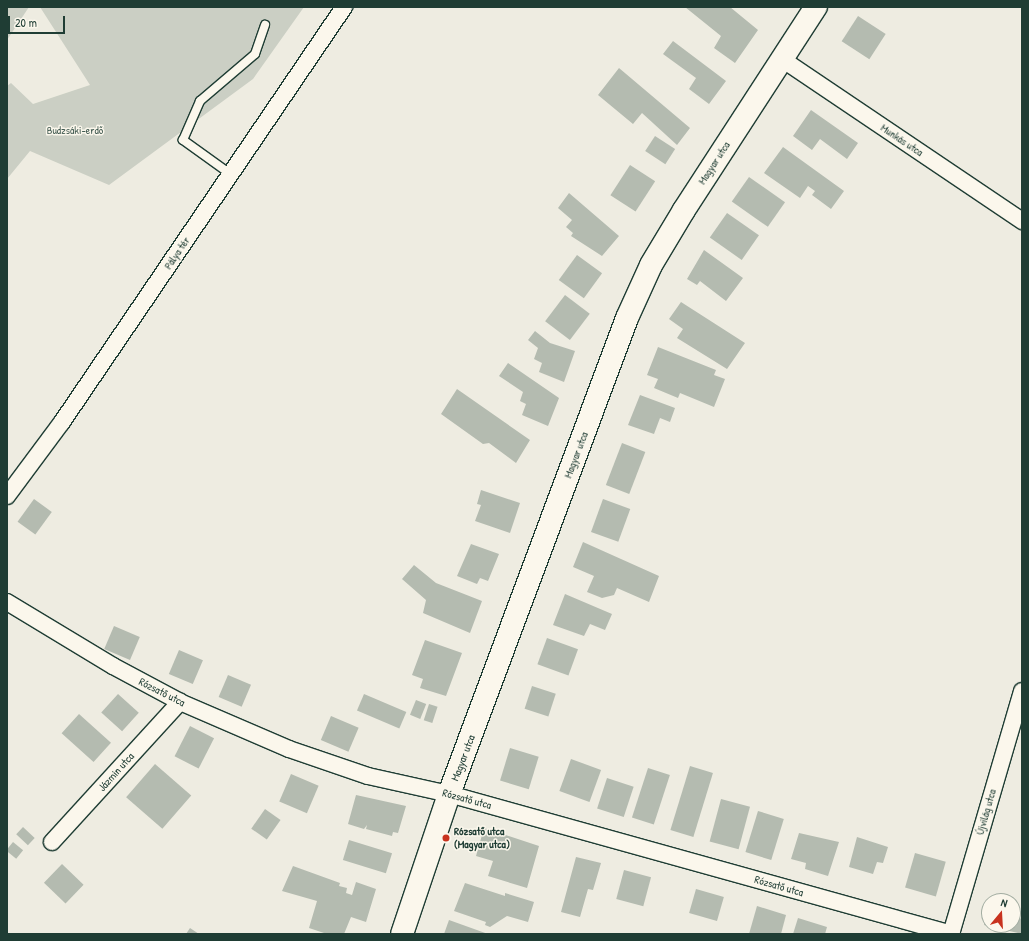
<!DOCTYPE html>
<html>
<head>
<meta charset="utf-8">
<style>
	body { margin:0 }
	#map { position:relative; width:1029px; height:941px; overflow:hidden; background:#eeece1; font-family:"Patrick Hand",sans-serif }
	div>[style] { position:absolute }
	.green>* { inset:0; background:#cbcfc4 }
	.building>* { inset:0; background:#b4bbb0; transform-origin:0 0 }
	.roads { filter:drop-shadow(1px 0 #1f3d34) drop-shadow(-1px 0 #1f3d34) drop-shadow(0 1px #1f3d34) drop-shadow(0 -1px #1f3d34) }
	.lane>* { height:8px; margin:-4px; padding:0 4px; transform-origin:4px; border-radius:4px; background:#fbf7ec }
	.street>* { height:16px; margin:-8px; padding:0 8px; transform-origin:8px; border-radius:8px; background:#fbf7ec }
	.secondary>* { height:22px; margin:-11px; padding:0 11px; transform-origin:11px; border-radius:11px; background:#fbf7ec }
	.dots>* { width:11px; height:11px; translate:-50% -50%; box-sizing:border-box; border:2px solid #fbf7ec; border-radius:50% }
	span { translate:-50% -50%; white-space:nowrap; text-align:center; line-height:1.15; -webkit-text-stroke:3px #fbf7ec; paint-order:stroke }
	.park-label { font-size:11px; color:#415a51 }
	.street-label { font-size:11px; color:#1f3d34 }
	.poi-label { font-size:11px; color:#1f3d34; font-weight:700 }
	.left { translate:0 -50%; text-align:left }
	.frame { position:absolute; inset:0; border:8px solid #1f3d34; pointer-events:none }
	.north { position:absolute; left:981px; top:893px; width:40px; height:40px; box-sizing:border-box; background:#fbf7ec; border:1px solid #a3ada2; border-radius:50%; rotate:18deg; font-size:11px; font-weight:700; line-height:16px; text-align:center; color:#1f3d34 }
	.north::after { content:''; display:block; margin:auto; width:14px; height:18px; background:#c8321e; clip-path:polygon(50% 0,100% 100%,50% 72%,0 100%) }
	.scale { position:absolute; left:8px; top:16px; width:57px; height:18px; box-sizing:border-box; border:2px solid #1f3d34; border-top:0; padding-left:5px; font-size:12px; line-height:14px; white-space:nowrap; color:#1f3d34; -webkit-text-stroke:3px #fbf7ec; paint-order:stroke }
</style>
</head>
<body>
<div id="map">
	<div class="green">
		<i style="clip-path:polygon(7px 7px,29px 7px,7px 40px)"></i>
		<i style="clip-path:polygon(40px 7px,304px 7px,253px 79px,109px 185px,30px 151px,7px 179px,7px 86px,11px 83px,33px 104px,90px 85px)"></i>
	</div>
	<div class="building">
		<i style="clip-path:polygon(685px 7px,730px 7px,758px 30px,735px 63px,714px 48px,721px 36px)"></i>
		<i style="left:858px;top:16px;width:33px;height:30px;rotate:33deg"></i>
		<i style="clip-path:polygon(673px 41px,726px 81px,709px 104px,689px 89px,696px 78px,663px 54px)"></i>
		<i style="clip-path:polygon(619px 68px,690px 128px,677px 145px,642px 113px,633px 124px,598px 95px)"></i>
		<i style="clip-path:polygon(811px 110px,858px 143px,847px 159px,820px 139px,812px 150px,793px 136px)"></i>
		<i style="left:655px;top:136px;width:24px;height:18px;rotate:33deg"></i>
		<i style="clip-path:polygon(783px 147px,844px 191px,831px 209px,812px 195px,815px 191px,808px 186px,800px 198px,764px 173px)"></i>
		<i style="left:630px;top:165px;width:30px;height:36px;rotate:33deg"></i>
		<i style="left:749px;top:177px;width:44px;height:30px;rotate:35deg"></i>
		<i style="clip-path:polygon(569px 193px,619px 236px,602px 256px,571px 236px,573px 233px,566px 227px,572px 220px,558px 208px)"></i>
		<i style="left:727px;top:213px;width:39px;height:30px;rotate:35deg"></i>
		<i style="clip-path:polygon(704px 250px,743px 278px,726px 301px,700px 281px,697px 285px,687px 279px)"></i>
		<i style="left:577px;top:255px;width:31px;height:31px;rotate:36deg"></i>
		<i style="left:565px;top:295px;width:31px;height:33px;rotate:37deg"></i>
		<i style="clip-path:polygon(681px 302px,745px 343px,727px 369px,677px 338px,683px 329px,669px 319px)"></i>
		<i style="clip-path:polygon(535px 331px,550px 343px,575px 351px,564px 382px,539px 372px,542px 363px,534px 359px,538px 348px,528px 340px)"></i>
		<i style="clip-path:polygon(658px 347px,716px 370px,714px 375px,725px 379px,714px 407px,680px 393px,678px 398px,654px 388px,658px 379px,647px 375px)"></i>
		<i style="clip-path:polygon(508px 363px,559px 398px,548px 426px,522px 415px,526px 404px,520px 401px,523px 392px,499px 376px)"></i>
		<i style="clip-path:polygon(457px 389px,530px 440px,516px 463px,489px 443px,483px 444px,441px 414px)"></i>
		<i style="clip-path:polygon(640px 395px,675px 408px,670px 422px,660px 418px,654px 434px,628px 425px)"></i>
		<i style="left:622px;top:443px;width:25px;height:45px;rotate:21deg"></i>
		<i style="clip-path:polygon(481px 490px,520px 503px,510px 533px,475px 521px,481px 505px,477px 504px)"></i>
		<i style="left:34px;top:499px;width:22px;height:28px;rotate:36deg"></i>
		<i style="left:603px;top:499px;width:29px;height:35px;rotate:20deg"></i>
		<i style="clip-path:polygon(583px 542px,659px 576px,649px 602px,617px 588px,614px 595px,602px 598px,587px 592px,594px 576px,573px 567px)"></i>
		<i style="clip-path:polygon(471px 544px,499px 554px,488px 581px,480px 578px,477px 584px,457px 576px)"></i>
		<i style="clip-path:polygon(414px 565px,436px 583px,482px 601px,470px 633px,423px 613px,426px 600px,402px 579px)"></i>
		<i style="clip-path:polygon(565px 594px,612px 614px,605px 630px,590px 624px,584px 636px,553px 625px)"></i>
		<i style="left:114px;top:626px;width:28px;height:25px;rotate:23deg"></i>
		<i style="left:547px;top:638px;width:33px;height:28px;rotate:20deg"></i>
		<i style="clip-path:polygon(425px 640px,462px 653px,446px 696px,420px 688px,423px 679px,412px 675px)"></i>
		<i style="left:179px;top:650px;width:26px;height:26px;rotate:23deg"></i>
		<i style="left:228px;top:675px;width:25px;height:24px;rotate:23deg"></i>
		<i style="left:532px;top:686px;width:25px;height:24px;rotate:18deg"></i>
		<i style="left:118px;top:694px;width:28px;height:25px;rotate:42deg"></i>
		<i style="left:364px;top:694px;width:46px;height:18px;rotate:23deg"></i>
		<i style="left:416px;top:700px;width:11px;height:16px;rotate:22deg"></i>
		<i style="left:429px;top:704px;width:9px;height:17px;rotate:18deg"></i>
		<i style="left:79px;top:714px;width:43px;height:26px;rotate:42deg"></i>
		<i style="left:331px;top:716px;width:30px;height:26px;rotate:23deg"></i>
		<i style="left:190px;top:726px;width:27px;height:34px;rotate:27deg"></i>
		<i style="left:510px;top:748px;width:30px;height:34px;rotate:17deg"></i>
		<i style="left:571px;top:759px;width:32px;height:34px;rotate:20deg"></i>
		<i style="left:155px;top:764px;width:48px;height:44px;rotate:41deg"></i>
		<i style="left:690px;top:766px;width:24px;height:67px;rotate:17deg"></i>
		<i style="left:648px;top:768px;width:23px;height:52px;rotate:18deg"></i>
		<i style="left:291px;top:774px;width:30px;height:30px;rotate:23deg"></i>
		<i style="left:607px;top:778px;width:28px;height:32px;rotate:18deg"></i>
		<i style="clip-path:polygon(356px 795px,406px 806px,398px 833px,393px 832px,392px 836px,366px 829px,367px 825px,364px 829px,348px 824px)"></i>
		<i style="left:721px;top:799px;width:30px;height:44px;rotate:15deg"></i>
		<i style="left:265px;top:809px;width:19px;height:24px;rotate:35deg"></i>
		<i style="left:758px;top:811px;width:27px;height:43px;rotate:17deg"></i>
		<i style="left:23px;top:827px;width:16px;height:10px;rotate:43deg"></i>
		<i style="clip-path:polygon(484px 828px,539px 846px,527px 888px,488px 876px,493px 861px,476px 856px)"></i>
		<i style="clip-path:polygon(799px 833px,839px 842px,828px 876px,805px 869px,806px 863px,791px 859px)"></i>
		<i style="clip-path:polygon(857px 837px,888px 847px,883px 863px,877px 862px,873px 874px,849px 867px)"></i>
		<i style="left:349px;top:840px;width:45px;height:21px;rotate:17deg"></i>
		<i style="left:13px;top:842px;width:13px;height:11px;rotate:39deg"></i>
		<i style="left:915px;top:853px;width:32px;height:36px;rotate:16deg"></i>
		<i style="clip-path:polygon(576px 857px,601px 863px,593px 890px,588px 889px,580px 917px,561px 912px)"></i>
		<i style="left:62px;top:864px;width:30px;height:26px;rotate:44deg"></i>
		<i style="clip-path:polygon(293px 866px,340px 883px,339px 886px,347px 888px,346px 893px,352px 895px,356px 882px,376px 889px,366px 922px,351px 917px,344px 934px,327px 934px,309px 928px,317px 901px,282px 891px)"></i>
		<i style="left:624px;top:870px;width:28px;height:30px;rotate:15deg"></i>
		<i style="clip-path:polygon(465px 883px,505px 896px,505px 893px,534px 902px,528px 922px,507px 916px,490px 927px,485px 925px,486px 922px,454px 911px)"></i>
		<i style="left:696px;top:889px;width:29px;height:25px;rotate:16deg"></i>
		<i style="clip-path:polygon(757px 906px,786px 915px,781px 934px,749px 934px)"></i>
		<i style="clip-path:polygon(989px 908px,989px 925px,1013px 925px,1013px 909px,1021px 911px,1019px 918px,1022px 919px,1022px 934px,984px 925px)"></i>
		<i style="clip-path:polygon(798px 918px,827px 927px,825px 934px,793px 934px)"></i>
		<i style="clip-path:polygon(449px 920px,488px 934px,444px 934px)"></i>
		<i style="clip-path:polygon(190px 928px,199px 934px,186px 934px)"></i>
	</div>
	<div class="roads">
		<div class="lane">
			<i style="left:229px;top:173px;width:57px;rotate:-144.3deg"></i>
			<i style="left:183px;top:140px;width:43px;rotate:-66.4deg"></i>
			<i style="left:200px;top:101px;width:72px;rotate:-40.5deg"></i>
			<i style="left:255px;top:54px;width:31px;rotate:-71deg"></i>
		</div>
		<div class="street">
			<i style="left:782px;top:59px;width:290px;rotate:34deg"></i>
			<i style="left:7px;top:496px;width:92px;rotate:-53.4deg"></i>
			<i style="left:62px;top:422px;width:502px;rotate:-55.8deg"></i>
			<i style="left:7px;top:602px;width:124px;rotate:31.1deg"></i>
			<i style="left:113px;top:666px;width:76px;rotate:28.2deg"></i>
			<i style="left:180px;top:702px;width:119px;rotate:23.3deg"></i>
			<i style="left:289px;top:749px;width:83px;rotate:18.9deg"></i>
			<i style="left:368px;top:776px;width:83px;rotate:12.5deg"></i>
			<i style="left:449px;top:794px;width:522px;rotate:15.55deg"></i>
			<i style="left:52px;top:842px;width:190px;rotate:-47.6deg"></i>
			<i style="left:951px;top:934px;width:253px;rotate:-73.7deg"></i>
		</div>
		<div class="secondary">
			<i style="left:402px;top:934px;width:148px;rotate:-71.4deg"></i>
			<i style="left:449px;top:794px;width:508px;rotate:-69.5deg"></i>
			<i style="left:627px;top:318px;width:58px;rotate:-65.6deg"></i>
			<i style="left:651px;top:265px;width:64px;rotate:-59deg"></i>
			<i style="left:684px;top:210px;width:242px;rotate:-57deg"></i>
		</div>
	</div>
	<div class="dots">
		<i style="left:446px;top:838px;background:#c8321e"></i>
	</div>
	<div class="park-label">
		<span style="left:75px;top:130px">Budzsáki-erdő</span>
	</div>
	<div class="street-label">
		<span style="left:902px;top:140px;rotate:34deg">Munkás utca</span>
		<span style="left:714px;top:163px;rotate:-57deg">Magyar utca</span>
		<span style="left:177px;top:253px;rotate:-56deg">Pálya tér</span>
		<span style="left:576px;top:455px;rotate:-69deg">Magyar utca</span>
		<span style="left:162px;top:692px;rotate:27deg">Rózsatő utca</span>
		<span style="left:463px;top:758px;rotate:-69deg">Magyar utca</span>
		<span style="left:116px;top:772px;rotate:-48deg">Jázmin utca</span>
		<span style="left:467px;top:799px;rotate:15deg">Rózsatő utca</span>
		<span style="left:986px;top:812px;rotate:-74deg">Újvilág utca</span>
		<span style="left:779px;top:886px;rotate:16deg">Rózsatő utca</span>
	</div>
	<div class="poi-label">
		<span class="left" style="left:454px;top:838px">Rózsatő utca<br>(Magyar utca)</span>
	</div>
	<div class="frame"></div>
	<div class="north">N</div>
	<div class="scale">20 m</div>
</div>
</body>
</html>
